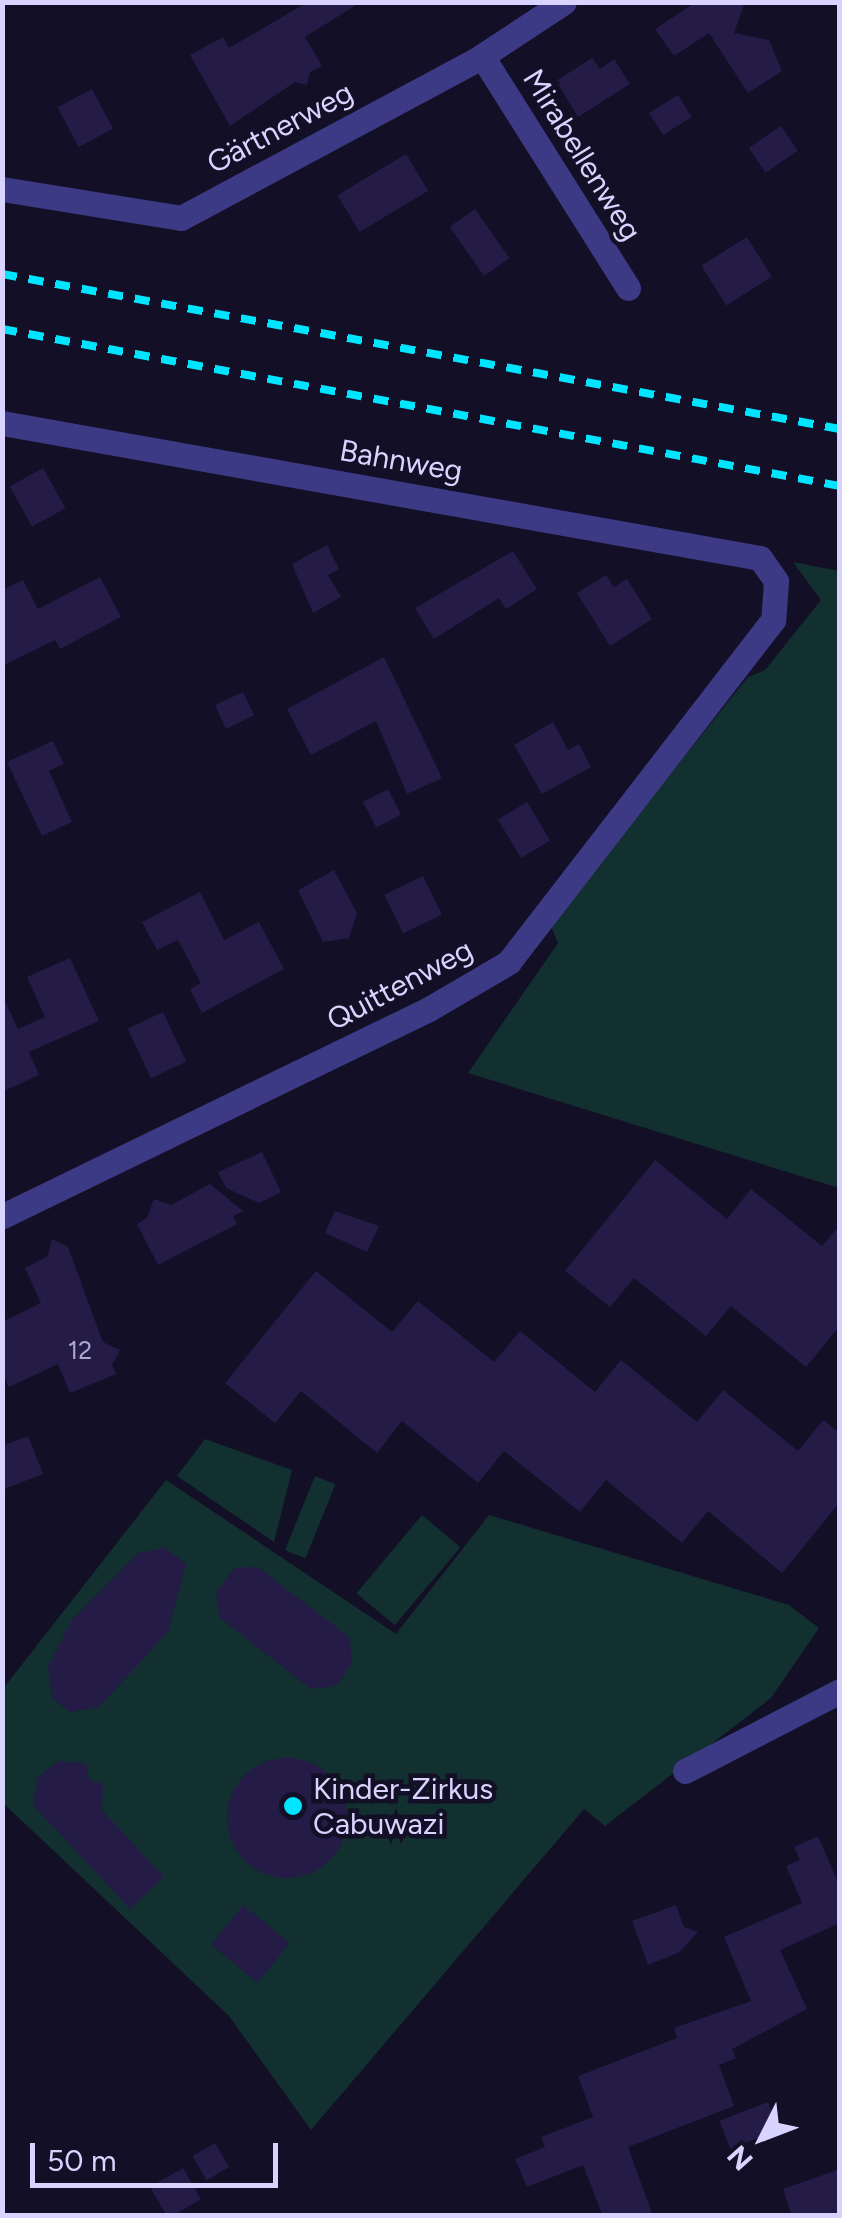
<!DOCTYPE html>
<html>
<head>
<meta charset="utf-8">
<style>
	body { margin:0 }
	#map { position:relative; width:842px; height:2218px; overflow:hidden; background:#130f26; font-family:Figtree,sans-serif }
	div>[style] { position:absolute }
	.green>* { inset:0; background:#12302f; transform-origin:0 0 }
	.building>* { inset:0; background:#241b47; transform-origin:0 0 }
	.round { border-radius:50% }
	.street>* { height:25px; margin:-12.5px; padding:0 12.5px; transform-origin:12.5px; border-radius:12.5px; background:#3d3a85 }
	.rail>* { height:8px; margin-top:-4px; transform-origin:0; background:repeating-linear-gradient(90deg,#00e5ff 0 15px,transparent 0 27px) }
	.dots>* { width:28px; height:28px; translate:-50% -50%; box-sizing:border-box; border:5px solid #130f26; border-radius:50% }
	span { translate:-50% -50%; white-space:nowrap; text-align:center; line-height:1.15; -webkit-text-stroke:9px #130f26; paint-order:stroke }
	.number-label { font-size:25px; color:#aca6d1 }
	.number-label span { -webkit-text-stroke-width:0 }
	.street-label { font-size:30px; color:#d9d4ff }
	.poi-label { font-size:30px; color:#d9d4ff }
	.left { translate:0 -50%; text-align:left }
	.frame { position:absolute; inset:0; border:5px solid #d9d4ff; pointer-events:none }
	.north { position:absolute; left:712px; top:2088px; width:100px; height:100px; -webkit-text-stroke:8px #130f26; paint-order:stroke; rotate:228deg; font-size:28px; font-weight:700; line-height:40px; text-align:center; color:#d9d4ff }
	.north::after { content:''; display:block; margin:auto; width:35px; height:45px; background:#d9d4ff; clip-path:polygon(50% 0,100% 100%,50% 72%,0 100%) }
	.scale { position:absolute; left:30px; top:2143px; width:248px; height:45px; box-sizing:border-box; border:5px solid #d9d4ff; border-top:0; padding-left:12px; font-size:30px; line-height:35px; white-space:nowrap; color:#d9d4ff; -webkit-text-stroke:8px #130f26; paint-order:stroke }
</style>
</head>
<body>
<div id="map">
	<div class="green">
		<i style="clip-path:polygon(793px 562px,839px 571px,839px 1188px,468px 1073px,558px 943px,550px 924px,748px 677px,765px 670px,821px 600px)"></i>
		<i style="clip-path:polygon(205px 1439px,292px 1470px,274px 1542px,177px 1476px)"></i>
		<i style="left:315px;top:1476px;width:22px;height:80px;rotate:22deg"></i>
		<i style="clip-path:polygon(166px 1480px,396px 1634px,489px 1515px,789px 1605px,819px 1628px,771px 1698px,605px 1826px,584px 1809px,311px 2130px,229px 2016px,3px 1803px,2px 1690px)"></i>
		<i style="left:422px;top:1515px;width:50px;height:102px;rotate:40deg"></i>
	</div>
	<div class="building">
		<i style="clip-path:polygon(308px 2px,361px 2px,305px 37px,322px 66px,310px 72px,307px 85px,295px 82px,230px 126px,190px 55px,223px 37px,229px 48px)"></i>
		<i style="clip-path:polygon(696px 2px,745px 2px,734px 33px,769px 40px,782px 71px,748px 93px,709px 33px,674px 56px,655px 29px)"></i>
		<i style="clip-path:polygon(592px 58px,600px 69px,614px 59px,630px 84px,578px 117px,556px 81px)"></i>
		<i style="left:92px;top:89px;width:45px;height:39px;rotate:62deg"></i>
		<i style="left:678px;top:95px;width:26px;height:34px;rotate:58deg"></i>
		<i style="left:781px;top:126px;width:30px;height:39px;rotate:56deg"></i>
		<i style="left:406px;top:154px;width:43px;height:80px;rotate:59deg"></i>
		<i style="left:475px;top:209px;width:60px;height:31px;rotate:55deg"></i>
		<i style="left:747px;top:237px;width:47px;height:54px;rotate:58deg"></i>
		<i style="left:43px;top:468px;width:46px;height:38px;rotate:61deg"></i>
		<i style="clip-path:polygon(327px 545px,339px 569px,328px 575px,341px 597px,313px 613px,292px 564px)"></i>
		<i style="clip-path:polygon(513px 551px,537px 589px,506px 609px,499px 598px,434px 639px,415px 608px)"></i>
		<i style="clip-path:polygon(606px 575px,614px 587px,627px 579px,652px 619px,610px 646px,577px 593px)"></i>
		<i style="clip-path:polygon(100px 577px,121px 617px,60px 649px,55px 640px,2px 666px,2px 590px,23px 580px,38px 609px)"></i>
		<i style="clip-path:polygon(384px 657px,442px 778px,407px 794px,376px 721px,311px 755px,287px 709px)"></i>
		<i style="left:243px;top:692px;width:26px;height:31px;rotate:65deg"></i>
		<i style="clip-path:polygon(553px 722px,568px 750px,579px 744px,591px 767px,542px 794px,514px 745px)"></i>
		<i style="clip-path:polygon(53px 741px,64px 764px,49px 771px,72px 822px,42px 836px,7px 762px)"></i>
		<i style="left:388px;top:789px;width:29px;height:28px;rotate:63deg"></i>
		<i style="left:527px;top:802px;width:45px;height:34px;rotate:59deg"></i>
		<i style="clip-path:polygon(334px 870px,357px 913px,349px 938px,323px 942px,298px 890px)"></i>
		<i style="left:423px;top:876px;width:43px;height:43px;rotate:64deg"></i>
		<i style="clip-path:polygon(200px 892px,224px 940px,259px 922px,284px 969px,202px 1013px,190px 989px,201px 983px,178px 940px,157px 950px,142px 922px)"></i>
		<i style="clip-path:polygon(70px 958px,99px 1021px,29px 1052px,39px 1075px,2px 1092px,2px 995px,18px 1029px,45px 1017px,27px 977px)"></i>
		<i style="left:163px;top:1012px;width:55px;height:39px;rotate:65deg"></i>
		<i style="clip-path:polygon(262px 1152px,281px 1192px,259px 1203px,226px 1188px,218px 1172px)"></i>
		<i style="clip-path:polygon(655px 1160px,727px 1219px,751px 1189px,822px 1246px,840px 1225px,840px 1326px,806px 1367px,731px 1306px,706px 1336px,634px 1278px,610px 1307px,565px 1271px)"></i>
		<i style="clip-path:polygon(210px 1184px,243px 1211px,233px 1216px,237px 1224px,158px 1265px,137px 1224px,147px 1218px,154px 1199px,171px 1205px)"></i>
		<i style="clip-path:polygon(335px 1211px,379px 1226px,367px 1252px,325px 1233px)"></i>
		<i style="clip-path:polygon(52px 1239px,68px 1247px,103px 1342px,120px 1350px,112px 1365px,116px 1374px,70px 1393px,58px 1364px,9px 1387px,2px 1372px,2px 1322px,41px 1303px,25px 1268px,48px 1256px)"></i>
		<i style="clip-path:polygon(316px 1271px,392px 1332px,418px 1301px,494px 1362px,520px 1331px,595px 1392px,621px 1360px,697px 1422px,723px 1390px,798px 1451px,823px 1420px,840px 1433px,840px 1502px,782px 1573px,708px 1511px,682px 1543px,606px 1480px,580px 1512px,504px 1451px,478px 1483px,402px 1421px,377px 1453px,301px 1391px,275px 1423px,225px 1383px)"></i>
		<i style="clip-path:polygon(28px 1436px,43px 1474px,2px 1490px,2px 1446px)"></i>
		<i style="clip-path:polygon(165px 1548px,186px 1564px,168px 1632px,99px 1707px,70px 1712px,52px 1698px,48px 1667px,71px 1621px,138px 1553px)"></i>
		<i style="clip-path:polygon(258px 1567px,350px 1638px,352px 1664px,336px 1686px,311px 1689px,220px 1618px,216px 1593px,234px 1568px)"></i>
		<i class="round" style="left:227px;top:1758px;width:120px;height:120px"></i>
		<i style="clip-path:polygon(58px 1761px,86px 1763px,89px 1780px,103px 1784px,102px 1810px,164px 1877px,130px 1909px,33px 1805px,37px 1778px)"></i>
		<i style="clip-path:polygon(818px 1836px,840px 1887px,840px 1923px,780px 1950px,807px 2009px,732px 2049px,736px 2058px,719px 2065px,734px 2106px,628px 2147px,653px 2216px,603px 2216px,583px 2165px,527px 2187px,515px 2159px,545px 2147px,541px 2137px,593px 2117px,578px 2076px,677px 2038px,674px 2028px,751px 2001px,724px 1937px,802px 1903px,786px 1866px,800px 1860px,794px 1847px)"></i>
		<i style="left:243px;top:1905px;width:60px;height:51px;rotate:39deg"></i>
		<i style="clip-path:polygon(676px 1905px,684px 1927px,698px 1932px,680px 1952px,648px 1965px,632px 1921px)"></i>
		<i style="left:768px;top:2102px;width:30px;height:52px;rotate:69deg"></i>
		<i style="left:215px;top:2143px;width:28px;height:26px;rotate:60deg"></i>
		<i style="left:183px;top:2168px;width:36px;height:38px;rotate:60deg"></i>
		<i style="clip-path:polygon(840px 2169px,840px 2216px,792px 2216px,783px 2189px)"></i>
	</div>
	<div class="street">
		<i style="left:482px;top:56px;width:274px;rotate:57.8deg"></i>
		<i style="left:2px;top:189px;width:181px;rotate:9.2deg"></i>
		<i style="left:181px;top:218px;width:335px;rotate:-28.2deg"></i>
		<i style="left:476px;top:60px;width:105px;rotate:-33.4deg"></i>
		<i style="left:2px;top:423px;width:770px;rotate:10.1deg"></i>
		<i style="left:760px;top:558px;width:28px;rotate:55deg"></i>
		<i style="left:776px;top:581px;width:39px;rotate:94deg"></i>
		<i style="left:773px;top:620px;width:432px;rotate:127.7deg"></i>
		<i style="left:509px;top:962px;width:93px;rotate:149.6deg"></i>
		<i style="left:429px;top:1009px;width:475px;rotate:154.1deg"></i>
		<i style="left:685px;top:1771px;width:174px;rotate:-27.3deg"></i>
	</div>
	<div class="rail">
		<i style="left:2px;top:274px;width:852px;rotate:10.48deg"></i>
		<i style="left:2px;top:329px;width:853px;rotate:10.61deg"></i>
	</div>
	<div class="dots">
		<i style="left:293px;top:1806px;background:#00e5ff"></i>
	</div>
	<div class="number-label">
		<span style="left:80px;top:1350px">12</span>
	</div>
	<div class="street-label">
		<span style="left:280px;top:128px;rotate:-28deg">Gärtnerweg</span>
		<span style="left:582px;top:155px;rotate:58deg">Mirabellenweg</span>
		<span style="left:401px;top:461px;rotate:10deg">Bahnweg</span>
		<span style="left:400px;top:985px;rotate:-28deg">Quittenweg</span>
	</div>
	<div class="poi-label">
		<span class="left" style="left:313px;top:1806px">Kinder-Zirkus<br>Cabuwazi</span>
	</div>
	<div class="frame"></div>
	<div class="north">N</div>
	<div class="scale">50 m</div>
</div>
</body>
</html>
